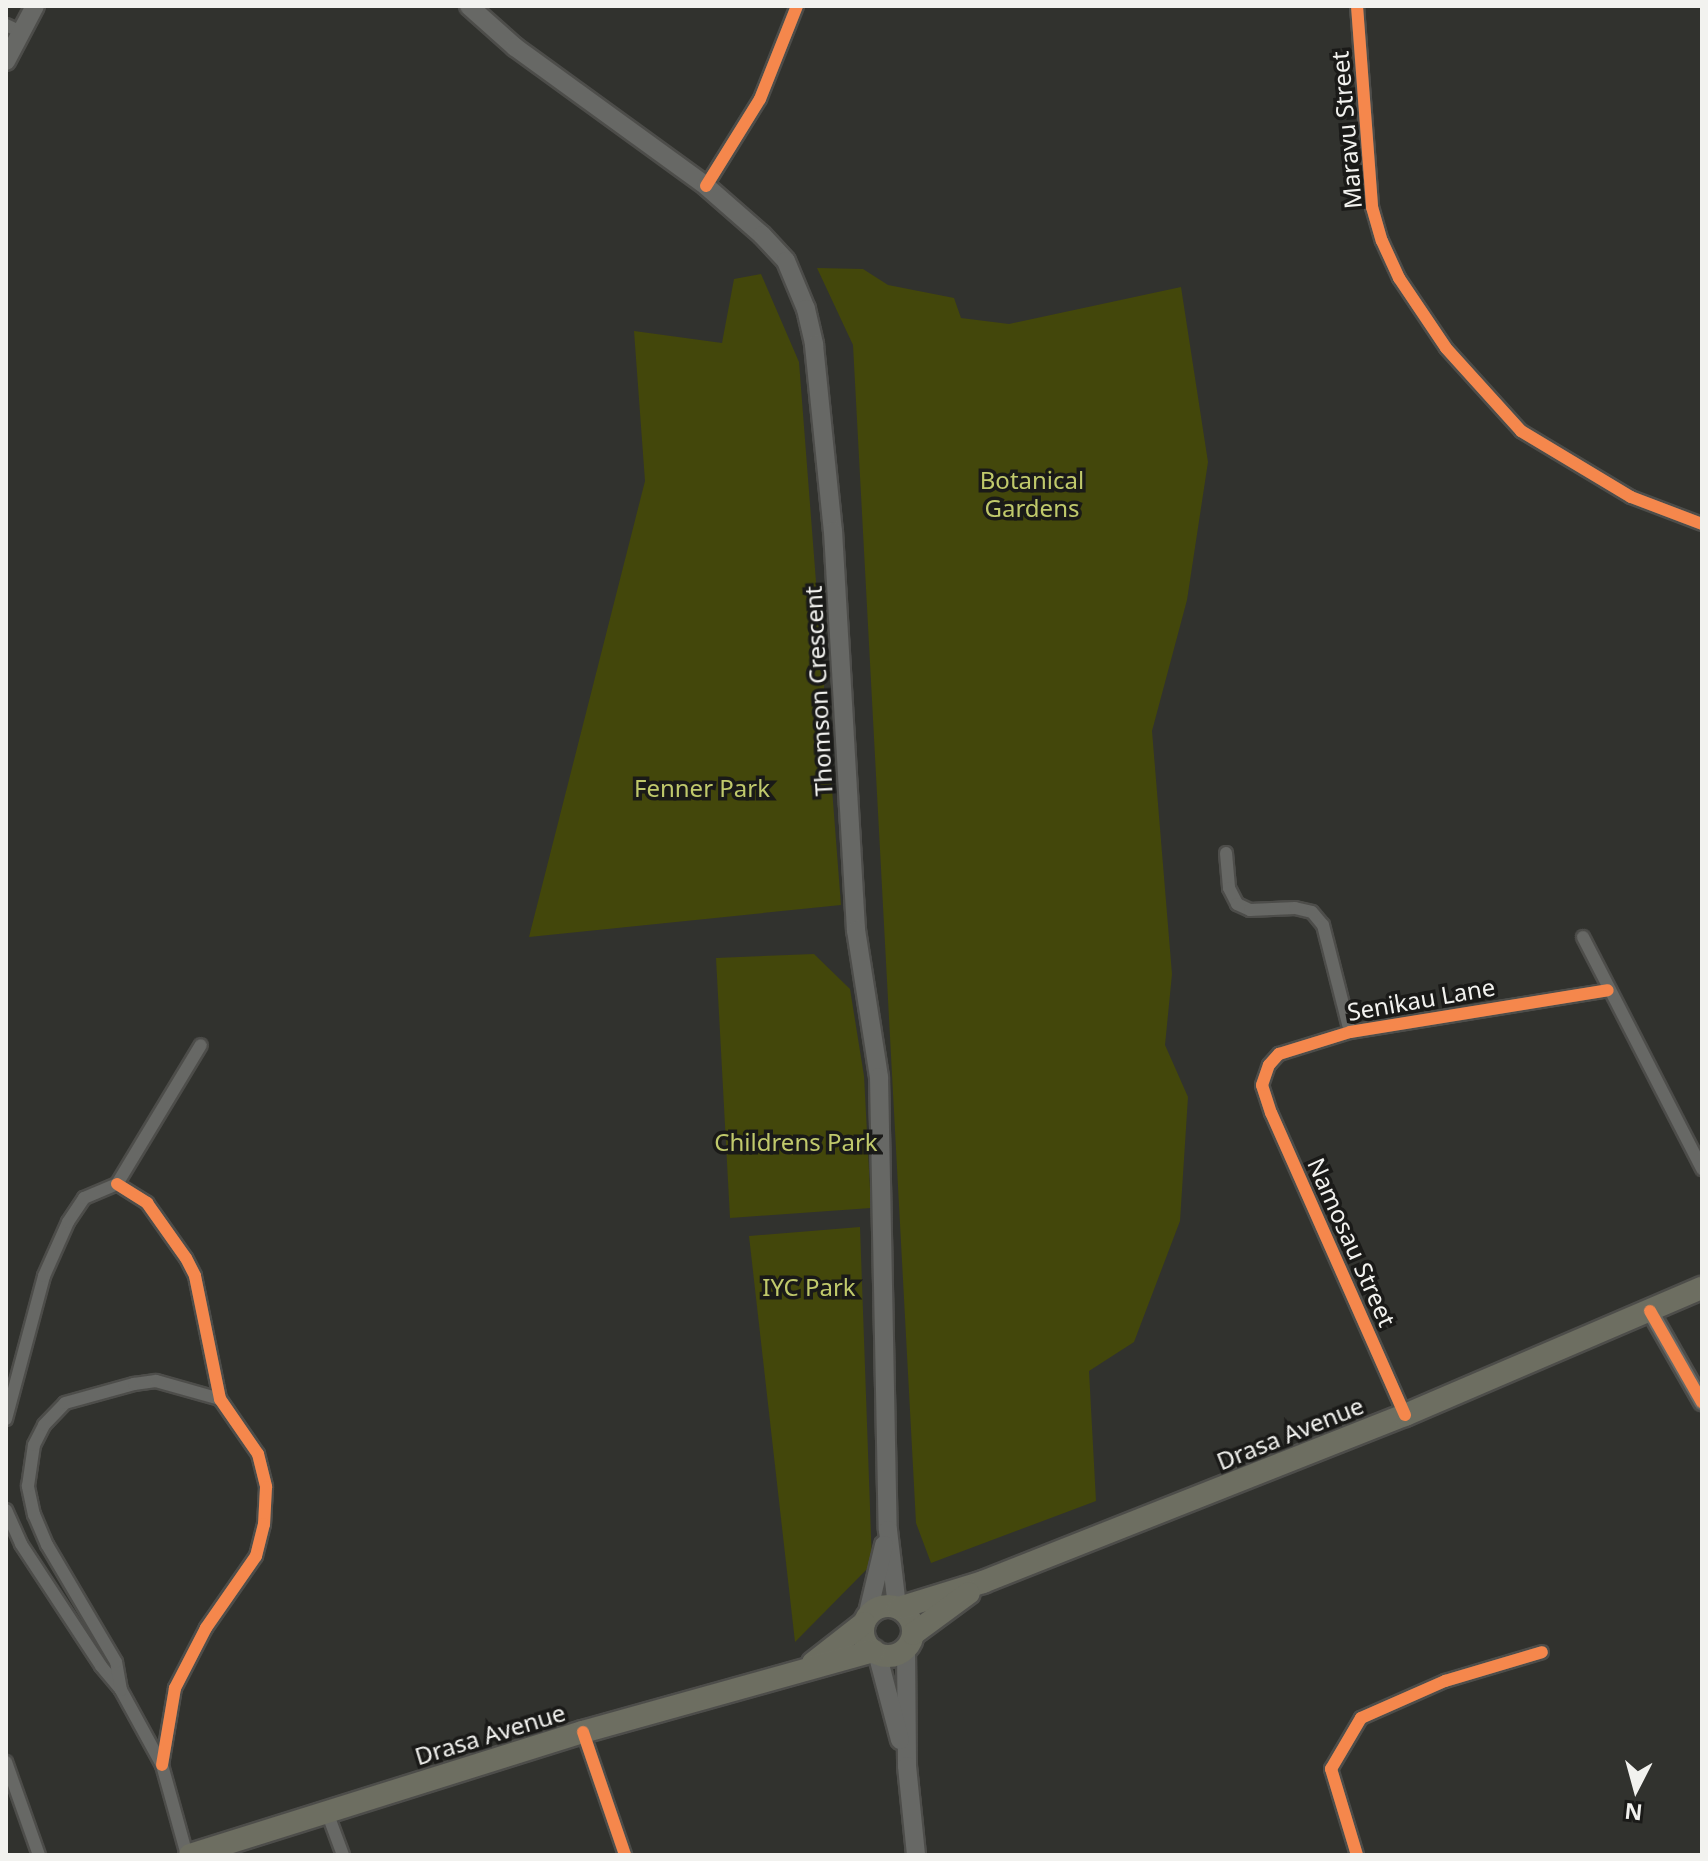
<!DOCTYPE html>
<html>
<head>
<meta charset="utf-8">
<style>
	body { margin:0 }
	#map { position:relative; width:1708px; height:1861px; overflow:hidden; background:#31322e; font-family:"Noto Sans",sans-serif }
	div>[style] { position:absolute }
	.green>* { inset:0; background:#43470b }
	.roads { filter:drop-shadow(2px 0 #4d4d4a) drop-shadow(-2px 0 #4d4d4a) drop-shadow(0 2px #4d4d4a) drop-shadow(0 -2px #4d4d4a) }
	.minor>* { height:12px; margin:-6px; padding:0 6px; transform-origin:6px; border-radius:6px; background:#676865 }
	.tertiary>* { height:16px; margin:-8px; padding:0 8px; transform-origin:8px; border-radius:8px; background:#676865 }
	.secondary>* { height:18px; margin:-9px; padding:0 9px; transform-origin:9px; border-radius:9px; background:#676865 }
	.trunk>* { height:22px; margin:-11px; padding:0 11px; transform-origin:11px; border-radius:11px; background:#6d6e61 }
	.trunk>.ring { margin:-11px; padding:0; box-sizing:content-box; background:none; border:22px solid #6d6e61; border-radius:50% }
	.cycleway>* { height:12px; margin:-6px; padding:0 6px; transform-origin:6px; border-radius:6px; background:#f5874c }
	span { translate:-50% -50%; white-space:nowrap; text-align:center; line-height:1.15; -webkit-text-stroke:7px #1a1a18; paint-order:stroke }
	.street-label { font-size:24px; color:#f2f2ef }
	.park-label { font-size:24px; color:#c0c96b }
	.frame { position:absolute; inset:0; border:8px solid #f2f2ef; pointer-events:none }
	.north { position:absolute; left:1596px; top:1749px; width:80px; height:80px; -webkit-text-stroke:6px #1a1a18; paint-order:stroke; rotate:186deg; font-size:22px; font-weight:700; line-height:32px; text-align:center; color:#f2f2ef }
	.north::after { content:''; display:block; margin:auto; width:28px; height:36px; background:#f2f2ef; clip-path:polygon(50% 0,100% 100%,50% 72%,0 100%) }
</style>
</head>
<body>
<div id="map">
	<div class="green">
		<i style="clip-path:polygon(817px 268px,863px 269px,888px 285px,954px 298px,961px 318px,1009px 324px,1181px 287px,1208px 462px,1187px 600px,1152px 731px,1172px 974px,1165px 1045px,1188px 1097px,1180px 1221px,1134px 1342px,1089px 1371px,1096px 1501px,931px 1563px,916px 1523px,853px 345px)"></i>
		<i style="clip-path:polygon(761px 274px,799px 362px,841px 905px,529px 937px,645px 481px,634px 331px,722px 343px,734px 279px)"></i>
		<i style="clip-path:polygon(814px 954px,850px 989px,864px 1076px,871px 1208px,730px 1218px,716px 958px)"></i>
		<i style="clip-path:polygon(860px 1227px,872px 1564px,795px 1642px,749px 1236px)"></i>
	</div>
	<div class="roads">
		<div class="minor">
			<i style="left:1357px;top:6px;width:202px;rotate:85.7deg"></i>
			<i style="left:1372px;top:207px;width:35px;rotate:74deg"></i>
			<i style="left:1382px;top:241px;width:41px;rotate:65.3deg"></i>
			<i style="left:1399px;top:278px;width:84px;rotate:56.1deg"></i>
			<i style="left:1446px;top:348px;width:112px;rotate:47.9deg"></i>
			<i style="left:1521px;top:431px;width:128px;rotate:31deg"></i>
			<i style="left:1631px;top:497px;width:76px;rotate:20.8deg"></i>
			<i style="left:6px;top:25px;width:17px;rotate:25deg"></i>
			<i style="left:706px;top:186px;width:102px;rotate:-58.2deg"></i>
			<i style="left:760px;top:99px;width:100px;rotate:-68.3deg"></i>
			<i style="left:1226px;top:853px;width:35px;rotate:85deg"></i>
			<i style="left:1229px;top:888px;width:18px;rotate:63deg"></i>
			<i style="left:1237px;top:904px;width:14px;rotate:25deg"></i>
			<i style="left:1250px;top:910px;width:45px;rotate:-2.5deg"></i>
			<i style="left:1295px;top:908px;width:17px;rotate:13deg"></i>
			<i style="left:1312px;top:912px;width:17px;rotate:50deg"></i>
			<i style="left:1323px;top:925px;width:110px;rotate:75.8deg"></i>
			<i style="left:1583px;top:937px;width:261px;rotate:62.8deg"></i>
			<i style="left:117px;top:1184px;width:36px;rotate:32deg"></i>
			<i style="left:147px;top:1203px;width:67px;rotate:54.7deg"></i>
			<i style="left:186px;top:1258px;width:20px;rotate:63deg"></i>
			<i style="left:195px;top:1276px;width:126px;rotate:78.5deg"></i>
			<i style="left:220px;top:1399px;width:67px;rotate:55.4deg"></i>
			<i style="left:258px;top:1454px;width:34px;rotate:76deg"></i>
			<i style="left:266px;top:1487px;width:37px;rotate:93deg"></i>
			<i style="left:264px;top:1524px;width:33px;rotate:104deg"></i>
			<i style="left:256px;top:1556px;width:88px;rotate:124.8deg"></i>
			<i style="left:206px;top:1628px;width:68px;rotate:117.3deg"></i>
			<i style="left:175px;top:1688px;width:78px;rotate:99.6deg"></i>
			<i style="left:1405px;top:1415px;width:330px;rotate:-113.9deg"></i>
			<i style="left:1271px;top:1113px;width:29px;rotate:-108deg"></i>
			<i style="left:1262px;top:1085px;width:21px;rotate:-71deg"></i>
			<i style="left:1269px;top:1065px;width:15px;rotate:-48deg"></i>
			<i style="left:1279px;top:1054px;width:74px;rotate:-17.2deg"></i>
			<i style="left:1350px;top:1032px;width:261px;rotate:-9.2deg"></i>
			<i style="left:6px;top:1419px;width:148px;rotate:-75.1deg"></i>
			<i style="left:44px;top:1276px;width:59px;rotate:-66deg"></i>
			<i style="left:68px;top:1222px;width:29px;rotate:-56deg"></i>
			<i style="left:84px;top:1198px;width:36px;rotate:-23deg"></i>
			<i style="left:117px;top:1184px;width:162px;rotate:-58.9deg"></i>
			<i style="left:6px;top:1510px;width:37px;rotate:66deg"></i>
			<i style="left:21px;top:1544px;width:146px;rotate:56.7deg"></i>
			<i style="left:101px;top:1666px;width:31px;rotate:50deg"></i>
			<i style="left:121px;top:1690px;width:85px;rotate:61.3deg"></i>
			<i style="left:162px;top:1765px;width:93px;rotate:74.5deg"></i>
			<i style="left:121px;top:1690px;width:28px;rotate:-100deg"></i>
			<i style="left:116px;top:1662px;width:136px;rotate:-120.5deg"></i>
			<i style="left:47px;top:1545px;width:33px;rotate:-113deg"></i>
			<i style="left:34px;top:1515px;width:30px;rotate:-102deg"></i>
			<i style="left:28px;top:1486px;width:41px;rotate:-81.7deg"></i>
			<i style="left:34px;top:1445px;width:22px;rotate:-63deg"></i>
			<i style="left:44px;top:1425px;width:30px;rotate:-46deg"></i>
			<i style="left:65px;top:1403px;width:72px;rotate:-15.4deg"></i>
			<i style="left:134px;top:1384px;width:22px;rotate:-8deg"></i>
			<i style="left:156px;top:1381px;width:66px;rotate:15.7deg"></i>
			<i style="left:583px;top:1732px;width:130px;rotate:71.1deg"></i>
			<i style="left:6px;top:1762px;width:99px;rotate:70.5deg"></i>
			<i style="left:327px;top:1812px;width:46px;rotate:69.6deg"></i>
			<i style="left:1357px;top:1855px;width:90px;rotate:-106.8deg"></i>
			<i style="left:1331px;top:1769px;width:59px;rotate:-59.5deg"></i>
			<i style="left:1361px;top:1718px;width:92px;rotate:-23.8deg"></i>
			<i style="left:1445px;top:1681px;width:101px;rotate:-16.6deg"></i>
		</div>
		<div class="tertiary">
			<i style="left:1650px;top:1311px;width:105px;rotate:60.3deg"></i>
		</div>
		<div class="secondary">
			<i style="left:469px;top:6px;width:62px;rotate:41.7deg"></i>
			<i style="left:515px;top:47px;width:236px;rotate:36deg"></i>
			<i style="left:706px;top:186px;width:74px;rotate:41.2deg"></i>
			<i style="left:762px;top:235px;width:35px;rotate:47deg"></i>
			<i style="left:786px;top:261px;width:52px;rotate:67.4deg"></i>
			<i style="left:806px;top:309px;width:37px;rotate:77deg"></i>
			<i style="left:814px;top:345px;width:187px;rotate:84.2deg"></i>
			<i style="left:833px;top:531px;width:400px;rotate:86.7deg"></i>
			<i style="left:856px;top:930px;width:149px;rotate:81.1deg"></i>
			<i style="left:879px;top:1077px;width:453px;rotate:88.9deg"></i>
			<i style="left:888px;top:1530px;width:78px;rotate:83.3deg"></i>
			<i style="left:6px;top:61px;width:62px;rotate:-62.2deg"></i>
			<i style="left:867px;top:1617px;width:74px;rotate:-76.7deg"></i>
			<i style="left:906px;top:1648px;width:118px;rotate:89.5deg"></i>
			<i style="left:907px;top:1766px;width:89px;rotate:84.2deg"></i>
			<i style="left:877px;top:1653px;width:90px;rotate:75.2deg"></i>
		</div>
		<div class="trunk">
			<i class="ring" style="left:863px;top:1606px;width:28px;height:28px"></i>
			<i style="left:899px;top:1608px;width:88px;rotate:-17.2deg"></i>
			<i style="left:983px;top:1582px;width:454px;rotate:-21.6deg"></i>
			<i style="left:1405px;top:1415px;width:323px;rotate:-23.2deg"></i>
			<i style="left:913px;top:1634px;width:69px;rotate:-36.2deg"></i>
			<i style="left:813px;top:1663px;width:65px;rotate:-38.1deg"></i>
			<i style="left:190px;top:1855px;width:412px;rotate:-17.4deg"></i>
			<i style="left:583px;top:1732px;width:302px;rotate:-15.6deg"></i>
		</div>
	</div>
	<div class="cycleway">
		<i style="left:1357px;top:6px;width:202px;rotate:85.7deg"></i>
		<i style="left:1372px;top:207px;width:35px;rotate:74deg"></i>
		<i style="left:1382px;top:241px;width:41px;rotate:65.3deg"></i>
		<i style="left:1399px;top:278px;width:84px;rotate:56.1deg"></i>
		<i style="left:1446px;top:348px;width:112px;rotate:47.9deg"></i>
		<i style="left:1521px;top:431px;width:128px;rotate:31deg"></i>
		<i style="left:1631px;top:497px;width:76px;rotate:20.8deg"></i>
		<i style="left:706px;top:186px;width:102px;rotate:-58.2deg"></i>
		<i style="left:760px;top:99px;width:100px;rotate:-68.3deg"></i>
		<i style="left:117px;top:1184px;width:36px;rotate:32deg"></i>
		<i style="left:147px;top:1203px;width:67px;rotate:54.7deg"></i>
		<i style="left:186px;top:1258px;width:20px;rotate:63deg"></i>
		<i style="left:195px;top:1276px;width:126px;rotate:78.5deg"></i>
		<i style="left:220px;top:1399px;width:67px;rotate:55.4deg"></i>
		<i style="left:258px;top:1454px;width:34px;rotate:76deg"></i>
		<i style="left:266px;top:1487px;width:37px;rotate:93deg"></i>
		<i style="left:264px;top:1524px;width:33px;rotate:104deg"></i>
		<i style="left:256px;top:1556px;width:88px;rotate:124.8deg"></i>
		<i style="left:206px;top:1628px;width:68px;rotate:117.3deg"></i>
		<i style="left:175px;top:1688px;width:78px;rotate:99.6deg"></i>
		<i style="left:1650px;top:1311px;width:105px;rotate:60.3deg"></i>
		<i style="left:1405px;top:1415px;width:330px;rotate:-113.9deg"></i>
		<i style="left:1271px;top:1113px;width:29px;rotate:-108deg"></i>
		<i style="left:1262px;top:1085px;width:21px;rotate:-71deg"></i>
		<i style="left:1269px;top:1065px;width:15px;rotate:-48deg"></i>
		<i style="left:1279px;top:1054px;width:74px;rotate:-17.2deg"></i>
		<i style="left:1350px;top:1032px;width:261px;rotate:-9.2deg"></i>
		<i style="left:583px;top:1732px;width:130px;rotate:71.1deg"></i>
		<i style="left:1357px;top:1855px;width:90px;rotate:-106.8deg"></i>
		<i style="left:1331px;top:1769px;width:59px;rotate:-59.5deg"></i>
		<i style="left:1361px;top:1718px;width:92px;rotate:-23.8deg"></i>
		<i style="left:1445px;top:1681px;width:101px;rotate:-16.6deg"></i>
	</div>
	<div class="street-label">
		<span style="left:1346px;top:130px;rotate:-95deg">Maravu Street</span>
		<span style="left:818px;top:691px;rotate:-93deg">Thomson Crescent</span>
		<span style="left:1421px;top:999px;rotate:-10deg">Senikau Lane</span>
		<span style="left:1352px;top:1242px;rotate:66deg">Namosau Street</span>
		<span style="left:1290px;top:1433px;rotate:-22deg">Drasa Avenue</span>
		<span style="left:490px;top:1734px;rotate:-17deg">Drasa Avenue</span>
	</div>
	<div class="park-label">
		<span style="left:1032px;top:494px">Botanical<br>Gardens</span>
		<span style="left:702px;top:788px">Fenner Park</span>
		<span style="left:796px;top:1142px">Childrens Park</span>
		<span style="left:809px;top:1287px">IYC Park</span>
	</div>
	<div class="frame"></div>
	<div class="north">N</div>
</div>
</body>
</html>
